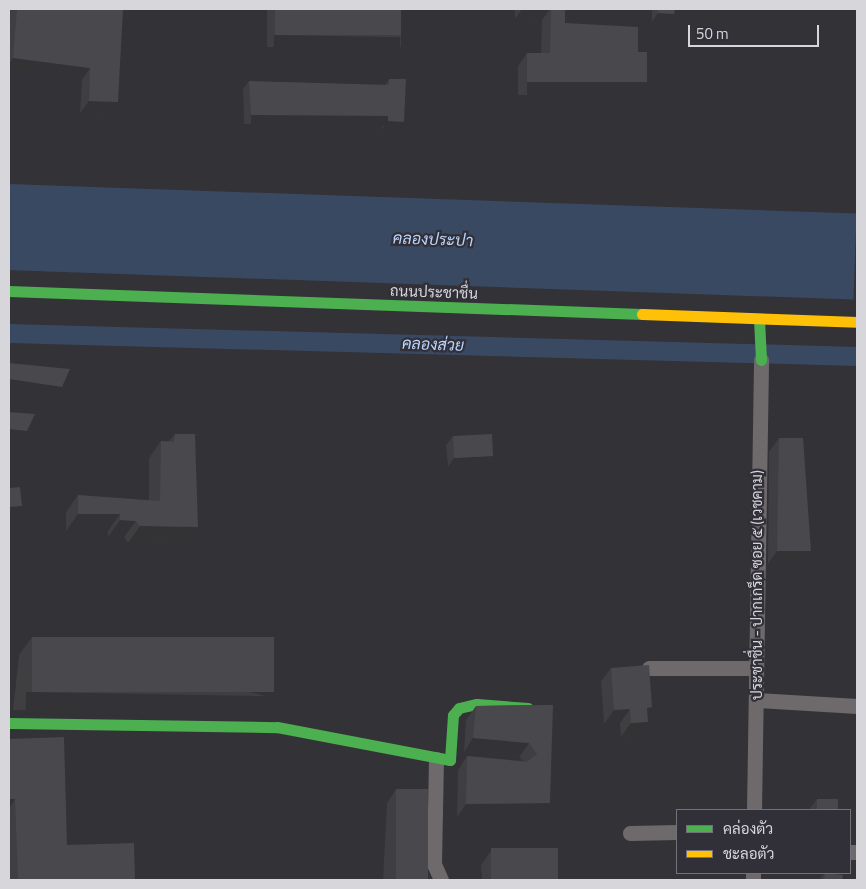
<!DOCTYPE html>
<html>
<head>
<meta charset="utf-8">
<style>
	body { margin:0 }
	#map { position:relative; width:866px; height:889px; overflow:hidden; background:#323237; font-family:"Titillium Web",Sarabun,sans-serif }
	div>[style] { position:absolute }
	.water>* { inset:0; background:#3a4962; transform-origin:0 0 }
	.canal>* { height:19px; margin:-9.5px; padding:0 9.5px; transform-origin:9.5px; border-radius:9.5px; background:#3a4962 }
	.street>* { height:15px; margin:-7.5px; padding:0 7.5px; transform-origin:7.5px; border-radius:7.5px; background:#6e696b }
	.fast>* { height:11px; margin:-5.5px; padding:0 5.5px; transform-origin:5.5px; border-radius:5.5px; background:#4caf50 }
	.slow>* { height:11px; margin:-5.5px; padding:0 5.5px; transform-origin:5.5px; border-radius:5.5px; background:#ffc107 }
	.wall>* { inset:0; background:#3f3e41; transform-origin:0 0 }
	.shaded-wall>* { inset:0; background:#333235; transform-origin:0 0 }
	.building>* { inset:0; background:#49484c; transform-origin:0 0 }
	span { translate:-50% -50%; white-space:nowrap; text-align:center; line-height:1.15; -webkit-text-stroke:4.5px #313039; paint-order:stroke }
	.street-label { font-size:15px; color:#d6d6db }
	.water-label { font-size:16px; color:#bbd4fd; font-style:italic }
	.frame { position:absolute; inset:0; border:10px solid #d6d6db; pointer-events:none }
	.legend { position:absolute; left:676px; top:809px; width:175px; height:65px; box-sizing:border-box; background:#313039; border:1px solid #73727a; margin:0; padding:6px 9px; list-style:none; font-size:15px; color:#d6d6db }
	.legend li { display:flex; align-items:center; gap:10px; height:25px }
	.legend b { width:25px; border:1px solid #73727a }
	.scale { position:absolute; left:688px; top:25px; width:131px; height:22px; box-sizing:border-box; border:2px solid #d6d6db; border-top:0; padding-left:6px; font-size:15px; line-height:18px; white-space:nowrap; color:#d6d6db; -webkit-text-stroke:4px #313039; paint-order:stroke }
</style>
</head>
<body>
<div id="map">
	<div class="water">
		<i style="left:9px;top:184px;width:848px;height:86px;rotate:2deg"></i>
	</div>
	<div class="canal">
		<i style="left:9px;top:333px;width:848px;rotate:1.55deg"></i>
	</div>
	<div class="street">
		<i style="left:649px;top:668px;width:107px"></i>
		<i style="left:756px;top:700px;width:101px;rotate:3.4deg"></i>
		<i style="left:436px;top:759px;width:105px;rotate:91.1deg"></i>
		<i style="left:434px;top:864px;width:17px;rotate:66deg"></i>
		<i style="left:754px;top:810px;width:450px;rotate:-89.1deg"></i>
		<i style="left:630px;top:833px;width:47px;rotate:-1.2deg"></i>
		<i style="left:850px;top:852px;width:7px"></i>
		<i style="left:753px;top:873px;width:7px;rotate:90deg"></i>
	</div>
	<div class="fast">
		<i style="left:9px;top:291px;width:633px;rotate:2.08deg"></i>
		<i style="left:759px;top:319px;width:41px;rotate:87.2deg"></i>
		<i style="left:9px;top:723px;width:268px;rotate:0.9deg"></i>
		<i style="left:277px;top:727px;width:176px;rotate:10.8deg"></i>
		<i style="left:450px;top:760px;width:45px;rotate:-86.2deg"></i>
		<i style="left:453px;top:715px;width:9px;rotate:-49deg"></i>
		<i style="left:459px;top:708px;width:18px;rotate:-13deg"></i>
		<i style="left:477px;top:704px;width:51px;rotate:4.5deg"></i>
	</div>
	<div class="slow">
		<i style="left:642px;top:314px;width:215px;rotate:2.1deg"></i>
	</div>
	<div class="wall">
		<i style="clip-path:polygon(10px 9px,123px 9px,110px 114px,80px 113px,82px 80px,9px 71px,9px 23px)"></i>
		<i style="left:267px;top:9px;width:134px;height:38px"></i>
		<i style="clip-path:polygon(515px 9px,565px 9px,565px 23px,647px 82px,638px 95px,518px 95px,518px 66px,527px 53px,541px 53px,542px 20px,515px 19px)"></i>
		<i style="clip-path:polygon(652px 9px,675px 9px,674px 14px,669px 22px,652px 22px)"></i>
		<i style="clip-path:polygon(389px 79px,398px 130px,381px 130px,382px 125px,244px 124px,243px 89px,249px 81px,385px 85px)"></i>
		<i style="clip-path:polygon(175px 434px,198px 527px,186px 544px,128px 543px,124px 537px,108px 537px,108px 531px,66px 531px,66px 512px,78px 495px,149px 501px,149px 458px,161px 441px,169px 441px)"></i>
		<i style="clip-path:polygon(453px 436px,493px 456px,486px 465px,448px 467px,446px 445px)"></i>
		<i style="clip-path:polygon(779px 438px,801px 564px,768px 564px,769px 452px)"></i>
		<i style="clip-path:polygon(32px 637px,266px 696px,254px 714px,13px 710px,19px 655px)"></i>
		<i style="clip-path:polygon(611px 668px,652px 707px,647px 714px,638px 736px,621px 737px,620px 723px,604px 724px,601px 681px)"></i>
		<i style="clip-path:polygon(553px 705px,541px 817px,457px 817px,458px 770px,467px 756px,523px 761px,519px 757px,464px 752px,466px 720px,476px 706px)"></i>
		<i style="clip-path:polygon(9px 739px,67px 845px,135px 880px,9px 880px)"></i>
		<i style="clip-path:polygon(396px 789px,429px 880px,383px 880px,387px 803px)"></i>
		<i style="clip-path:polygon(817px 799px,838px 810px,810px 810px,810px 808px)"></i>
		<i style="clip-path:polygon(491px 851px,558px 880px,482px 880px,481px 865px)"></i>
		<i style="clip-path:polygon(825px 873px,842px 880px,821px 880px,821px 877px)"></i>
	</div>
	<div class="shaded-wall">
		<i style="clip-path:polygon(522px 9px,550px 9px,542px 20px,515px 19px)"></i>
		<i style="clip-path:polygon(658px 13px,674px 14px,669px 22px,652px 22px)"></i>
		<i style="left:274px;top:35px;width:126px;height:15px;rotate:1deg"></i>
		<i style="clip-path:polygon(13px 58px,90px 68px,82px 80px,9px 71px,9px 64px)"></i>
		<i style="left:527px;top:82px;width:120px;height:16px"></i>
		<i style="clip-path:polygon(89px 101px,118px 102px,110px 114px,80px 113px)"></i>
		<i style="left:251px;top:115px;width:137px;height:11px"></i>
		<i style="clip-path:polygon(388px 121px,404px 122px,398px 130px,381px 130px)"></i>
		<i style="clip-path:polygon(9px 379px,62px 387px,54px 399px,9px 392px)"></i>
		<i style="clip-path:polygon(9px 429px,27px 431px,19px 442px,9px 441px)"></i>
		<i style="clip-path:polygon(493px 456px,486px 465px,448px 467px,454px 458px)"></i>
		<i style="clip-path:polygon(22px 506px,15px 515px,9px 516px,9px 507px)"></i>
		<i style="clip-path:polygon(78px 514px,120px 514px,108px 531px,66px 531px)"></i>
		<i style="clip-path:polygon(120px 520px,136px 521px,124px 537px,108px 537px)"></i>
		<i style="clip-path:polygon(140px 526px,198px 527px,186px 544px,128px 543px)"></i>
		<i style="clip-path:polygon(777px 551px,811px 551px,801px 564px,768px 564px)"></i>
		<i style="left:26px;top:692px;width:240px;height:22px;rotate:1deg"></i>
		<i style="clip-path:polygon(652px 707px,642px 721px,647px 708px)"></i>
		<i style="clip-path:polygon(630px 709px,620px 723px,604px 724px,614px 710px)"></i>
		<i style="clip-path:polygon(648px 722px,638px 736px,621px 737px,631px 723px)"></i>
		<i style="clip-path:polygon(473px 738px,529px 743px,519px 757px,464px 752px)"></i>
		<i style="clip-path:polygon(9px 799px,15px 799px,9px 808px)"></i>
		<i style="clip-path:polygon(550px 803px,541px 817px,457px 817px,466px 804px)"></i>
	</div>
	<div class="building">
		<i style="clip-path:polygon(17px 9px,123px 9px,118px 102px,89px 101px,90px 68px,13px 58px)"></i>
		<i style="left:275px;top:9px;width:126px;height:26px"></i>
		<i style="clip-path:polygon(551px 9px,565px 9px,565px 23px,638px 27px,638px 52px,647px 52px,647px 82px,527px 82px,527px 53px,550px 53px)"></i>
		<i style="clip-path:polygon(658px 9px,675px 9px,674px 14px,658px 13px)"></i>
		<i style="clip-path:polygon(389px 79px,406px 79px,404px 122px,388px 121px,388px 116px,251px 115px,249px 81px,389px 85px)"></i>
		<i style="clip-path:polygon(9px 363px,70px 369px,62px 387px,9px 379px)"></i>
		<i style="clip-path:polygon(9px 412px,35px 414px,27px 431px,9px 429px)"></i>
		<i style="clip-path:polygon(175px 434px,195px 434px,198px 527px,140px 526px,136px 521px,120px 520px,120px 514px,78px 514px,78px 495px,160px 501px,161px 441px,174px 442px)"></i>
		<i style="left:492px;top:434px;width:22px;height:39px;rotate:87deg"></i>
		<i style="clip-path:polygon(779px 438px,803px 438px,811px 551px,777px 551px)"></i>
		<i style="clip-path:polygon(20px 487px,22px 506px,9px 507px,9px 488px)"></i>
		<i style="left:32px;top:637px;width:242px;height:55px"></i>
		<i style="clip-path:polygon(649px 665px,652px 707px,647px 708px,648px 722px,631px 723px,630px 709px,614px 710px,611px 668px)"></i>
		<i style="clip-path:polygon(553px 705px,550px 803px,466px 804px,467px 756px,527px 762px,537px 754px,529px 743px,473px 738px,476px 706px)"></i>
		<i style="clip-path:polygon(64px 737px,67px 845px,134px 843px,135px 880px,18px 880px,15px 799px,9px 799px,9px 739px)"></i>
		<i style="left:396px;top:789px;width:32px;height:91px"></i>
		<i style="left:817px;top:799px;width:21px;height:11px"></i>
		<i style="left:558px;top:848px;width:32px;height:67px;rotate:90deg"></i>
		<i style="clip-path:polygon(825px 873px,843px 875px,842px 880px,824px 880px)"></i>
	</div>
	<div class="street-label">
		<span style="left:434px;top:292px;rotate:2deg">ถนนประชาชื่น</span>
		<span style="left:757px;top:585px;rotate:-90deg">ประชาชื่น - ปากเกร็ด ซอย ๕ (เวชคาม)</span>
	</div>
	<div class="water-label">
		<span style="left:433px;top:239px;rotate:2deg">คลองประปา</span>
		<span style="left:433px;top:344px;rotate:2deg">คลองส่วย</span>
	</div>
	<div class="frame"></div>
	<ul class="legend">
	<li><b style="height:6px;background:#4caf50"></b>คล่องตัว</li>
	<li><b style="height:6px;background:#ffc107"></b>ชะลอตัว</li>
	</ul>
	<div class="scale">50 m</div>
</div>
</body>
</html>
